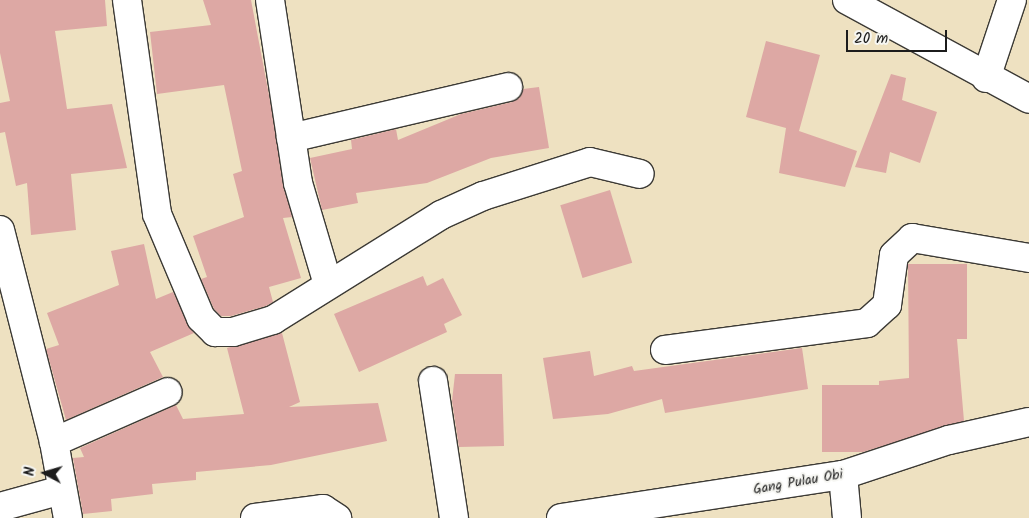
<!DOCTYPE html>
<html>
<head>
<meta charset="utf-8">
<style>
	body { margin:0 }
	#map { position:relative; width:1029px; height:518px; overflow:hidden; background:#eee1c1; font-family:Kalam,sans-serif }
	div>[style] { position:absolute }
	.building>* { inset:0; background:#dda8a4; transform-origin:0 0 }
	.roads { filter:drop-shadow(1px 0 #3c3a35) drop-shadow(-1px 0 #3c3a35) drop-shadow(0 1px #3c3a35) drop-shadow(0 -1px #3c3a35) }
	.minor>* { height:28px; margin:-14px; padding:0 14px; transform-origin:14px; border-radius:14px; background:#fff }
	span { translate:-50% -50%; white-space:nowrap; text-align:center; line-height:1.15; -webkit-text-stroke:4px #f6f6f2; paint-order:stroke }
	.street-label { font-size:14px; color:#1c1c1c }
	.north { position:absolute; left:20px; top:448px; width:50px; height:50px; -webkit-text-stroke:4px #f6f6f2; paint-order:stroke; rotate:276deg; font-size:14px; font-weight:700; line-height:20px; text-align:center; color:#1c1c1c }
	.north::after { content:''; display:block; margin:auto; width:18px; height:22px; background:#1c1c1c; clip-path:polygon(50% 0,100% 100%,50% 72%,0 100%) }
	.scale { position:absolute; left:846px; top:30px; width:101px; height:22px; box-sizing:border-box; border:2px solid #1c1c1c; border-top:0; padding-left:6px; font-size:15px; line-height:18px; white-space:nowrap; color:#1c1c1c; -webkit-text-stroke:4px #f6f6f2; paint-order:stroke }
</style>
</head>
<body>
<div id="map">
	<div class="building">
		<i style="clip-path:polygon(0 0,105px 0,107px 26px,55px 31px,67px 109px,112px 104px,127px 168px,71px 174px,76px 230px,31px 235px,27px 183px,16px 186px,5px 132px,0 133px,0 103px,10px 101px,0 53px)"></i>
		<i style="clip-path:polygon(203px 0,251px 0,292px 217px,283px 218px,301px 278px,269px 287px,273px 302px,266px 306px,231px 316px,221px 316px,214px 309px,201px 279px,207px 277px,193px 236px,244px 217px,233px 174px,242px 171px,224px 85px,157px 94px,150px 32px,211px 25px)"></i>
		<i style="clip-path:polygon(766px 41px,820px 55px,799px 131px,857px 151px,845px 187px,779px 173px,786px 128px,746px 117px)"></i>
		<i style="clip-path:polygon(891px 74px,906px 78px,902px 100px,937px 112px,920px 163px,890px 152px,886px 173px,855px 167px)"></i>
		<i style="clip-path:polygon(539px 87px,549px 148px,491px 158px,427px 183px,356px 193px,358px 203px,322px 210px,310px 158px,352px 149px,351px 140px,396px 129px,398px 140px,461px 114px,512px 102px,523px 89px)"></i>
		<i style="left:610px;top:190px;width:76px;height:52px;rotate:73deg"></i>
		<i style="clip-path:polygon(144px 244px,156px 299px,173px 292px,194px 333px,150px 352px,163px 377px,66px 420px,46px 349px,59px 345px,47px 313px,119px 285px,111px 251px)"></i>
		<i style="clip-path:polygon(908px 264px,967px 264px,967px 339px,957px 339px,964px 421px,863px 452px,822px 452px,822px 385px,879px 385px,879px 381px,909px 378px)"></i>
		<i style="clip-path:polygon(423px 276px,427px 286px,443px 278px,462px 315px,444px 324px,447px 332px,359px 372px,334px 314px)"></i>
		<i style="clip-path:polygon(282px 333px,300px 402px,289px 407px,378px 403px,387px 441px,271px 465px,196px 472px,196px 480px,152px 484px,153px 494px,111px 499px,112px 511px,83px 514px,73px 458px,84px 457px,80px 448px,176px 405px,183px 419px,244px 414px,227px 348px)"></i>
		<i style="clip-path:polygon(802px 348px,808px 389px,665px 413px,662px 399px,608px 414px,553px 419px,543px 358px,590px 351px,594px 376px,632px 366px,634px 371px)"></i>
		<i style="clip-path:polygon(455px 374px,502px 374px,504px 446px,459px 447px,452px 401px)"></i>
	</div>
	<div class="roads">
		<div class="minor">
			<i style="left:127px;top:0;width:216px;rotate:82deg"></i>
			<i style="left:157px;top:214px;width:113px;rotate:67.1deg"></i>
			<i style="left:201px;top:318px;width:20px;rotate:45deg"></i>
			<i style="left:215px;top:332px;width:18px"></i>
			<i style="left:233px;top:332px;width:42px;rotate:-16.7deg"></i>
			<i style="left:273px;top:320px;width:198px;rotate:-32deg"></i>
			<i style="left:441px;top:215px;width:46px;rotate:-24.3deg"></i>
			<i style="left:483px;top:196px;width:112px;rotate:-17.6deg"></i>
			<i style="left:590px;top:162px;width:51px;rotate:13.5deg"></i>
			<i style="left:270px;top:0;width:185px;rotate:81.3deg"></i>
			<i style="left:298px;top:183px;width:105px;rotate:73.5deg"></i>
			<i style="left:847px;top:0;width:207px;rotate:28.5deg"></i>
			<i style="left:986px;top:78px;width:82px;rotate:-71.6deg"></i>
			<i style="left:291px;top:138px;width:223px;rotate:-13.2deg"></i>
			<i style="left:0;top:230px;width:219px;rotate:75.7deg"></i>
			<i style="left:54px;top:442px;width:77px;rotate:79.6deg"></i>
			<i style="left:665px;top:350px;width:204px;rotate:-7.6deg"></i>
			<i style="left:867px;top:323px;width:27px;rotate:-42deg"></i>
			<i style="left:887px;top:305px;width:50px;rotate:-82deg"></i>
			<i style="left:894px;top:255px;width:25px;rotate:-43deg"></i>
			<i style="left:912px;top:238px;width:119px;rotate:9.7deg"></i>
			<i style="left:433px;top:381px;width:139px;rotate:81.3deg"></i>
			<i style="left:54px;top:442px;width:124px;rotate:-23.7deg"></i>
			<i style="left:843px;top:475px;width:43px;rotate:84.7deg"></i>
			<i style="left:0;top:507px;width:64px;rotate:-15.3deg"></i>
			<i style="left:255px;top:518px;width:69px;rotate:-7.5deg"></i>
			<i style="left:323px;top:509px;width:17px;rotate:33deg"></i>
			<i style="left:561px;top:518px;width:285px;rotate:-8.7deg"></i>
			<i style="left:843px;top:475px;width:112px;rotate:-18.3deg"></i>
			<i style="left:949px;top:440px;width:82px;rotate:-12.7deg"></i>
		</div>
	</div>
	<div class="street-label">
		<span style="left:798px;top:482px;rotate:-10deg">Gang Pulau Obi</span>
	</div>
	<div class="north">N</div>
	<div class="scale">20 m</div>
</div>
</body>
</html>
